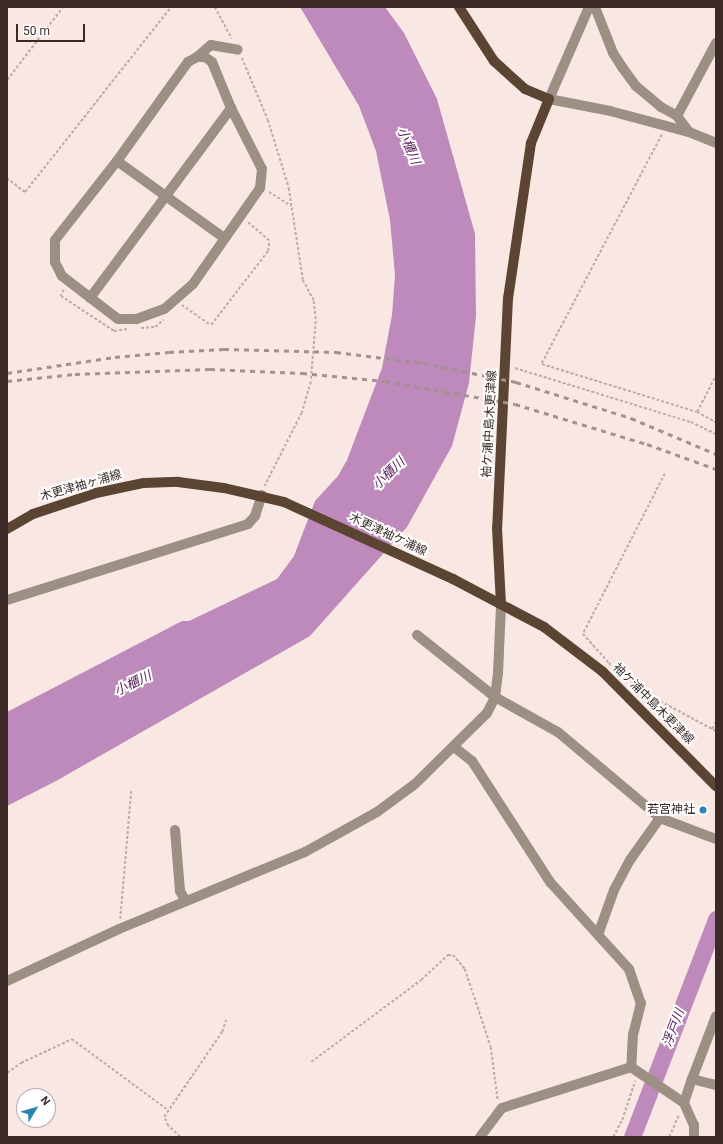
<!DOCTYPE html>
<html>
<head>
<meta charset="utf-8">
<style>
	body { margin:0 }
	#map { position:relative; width:723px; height:1144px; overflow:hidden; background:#f9e7e4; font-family:Roboto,"Noto Sans JP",sans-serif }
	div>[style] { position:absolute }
	.water>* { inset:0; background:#bd8abb }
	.river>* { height:17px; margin:-8.5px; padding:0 8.5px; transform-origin:8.5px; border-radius:8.5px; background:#bd8abb }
	.path>* { height:1.5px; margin-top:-0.75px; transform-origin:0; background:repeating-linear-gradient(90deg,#bcaba8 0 3px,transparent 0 5px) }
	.minor>* { height:10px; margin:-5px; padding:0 5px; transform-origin:5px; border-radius:5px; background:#9c8f84 }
	.major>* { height:10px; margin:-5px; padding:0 5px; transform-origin:5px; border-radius:5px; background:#5b4432 }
	.rail>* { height:3px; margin-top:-1.5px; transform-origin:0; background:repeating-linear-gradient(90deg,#a2918e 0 5px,transparent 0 10px) }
	.dots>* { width:11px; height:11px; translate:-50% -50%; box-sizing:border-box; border:2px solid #fff; border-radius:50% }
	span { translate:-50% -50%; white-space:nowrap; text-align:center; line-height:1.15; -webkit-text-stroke:4px #fff; paint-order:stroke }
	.street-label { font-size:12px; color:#3b2a28 }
	.poi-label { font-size:12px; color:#3b2a28 }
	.right { translate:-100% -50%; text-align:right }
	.water-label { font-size:13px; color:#551755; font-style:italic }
	.frame { position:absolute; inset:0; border:8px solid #3b2a28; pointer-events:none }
	.north { position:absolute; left:16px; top:1088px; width:40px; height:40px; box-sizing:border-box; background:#fff; border:1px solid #b1aaa9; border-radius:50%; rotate:52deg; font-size:11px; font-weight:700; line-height:16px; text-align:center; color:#3b2a28 }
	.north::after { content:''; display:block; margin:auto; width:14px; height:18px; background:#2a84b2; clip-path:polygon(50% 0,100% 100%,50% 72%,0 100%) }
	.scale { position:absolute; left:16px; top:24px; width:69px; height:18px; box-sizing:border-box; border:2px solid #3b2a28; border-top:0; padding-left:5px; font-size:12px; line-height:14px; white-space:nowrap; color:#3b2a28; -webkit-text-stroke:3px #fff; paint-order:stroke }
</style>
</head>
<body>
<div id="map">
	<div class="water">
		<i style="clip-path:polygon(300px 7px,385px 7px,404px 33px,437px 99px,475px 234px,476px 316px,469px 383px,452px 446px,407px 527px,310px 636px,56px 781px,7px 806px,7px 712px,182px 621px,189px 621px,277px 579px,294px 556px,315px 501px,338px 476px,347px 460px,382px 368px,392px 315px,395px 275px,390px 220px,376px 151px,359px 106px)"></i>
	</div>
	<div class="river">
		<i style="left:632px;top:1137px;width:234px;rotate:-68.9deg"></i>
	</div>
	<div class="path">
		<i style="left:215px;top:7px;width:36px;rotate:62deg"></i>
		<i style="left:242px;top:58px;width:67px;rotate:67.2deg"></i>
		<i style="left:268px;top:120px;width:71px;rotate:72.8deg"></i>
		<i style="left:289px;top:188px;width:93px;rotate:81.3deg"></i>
		<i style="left:303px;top:280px;width:24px;rotate:62deg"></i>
		<i style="left:314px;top:301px;width:20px;rotate:84deg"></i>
		<i style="left:316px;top:321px;width:61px;rotate:94.7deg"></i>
		<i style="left:311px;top:382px;width:32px;rotate:106deg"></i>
		<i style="left:302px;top:413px;width:82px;rotate:116.9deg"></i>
		<i style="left:7px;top:80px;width:92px;rotate:-52.5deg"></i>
		<i style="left:662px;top:135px;width:259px;rotate:117.7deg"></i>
		<i style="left:542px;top:364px;width:162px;rotate:17.2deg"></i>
		<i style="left:697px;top:412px;width:21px;rotate:28deg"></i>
		<i style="left:7px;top:178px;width:23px;rotate:38deg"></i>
		<i style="left:25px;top:192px;width:236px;rotate:-51.7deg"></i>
		<i style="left:269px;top:192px;width:26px;rotate:32deg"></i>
		<i style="left:64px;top:290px;width:7px;rotate:117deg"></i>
		<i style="left:61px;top:296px;width:64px;rotate:33.4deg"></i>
		<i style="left:114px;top:331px;width:13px;rotate:-9deg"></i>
		<i style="left:182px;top:305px;width:35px;rotate:35deg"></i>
		<i style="left:211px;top:325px;width:93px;rotate:-52.4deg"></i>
		<i style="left:268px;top:251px;width:10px;rotate:-84deg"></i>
		<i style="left:269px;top:241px;width:28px;rotate:-139deg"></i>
		<i style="left:141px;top:328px;width:14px;rotate:-4deg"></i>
		<i style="left:155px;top:327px;width:11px;rotate:-41deg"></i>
		<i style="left:515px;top:368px;width:184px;rotate:17.1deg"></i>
		<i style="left:691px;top:422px;width:28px;rotate:26deg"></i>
		<i style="left:697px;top:412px;width:42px;rotate:-62.8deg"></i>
		<i style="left:665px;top:474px;width:180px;rotate:117.1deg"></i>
		<i style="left:583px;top:634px;width:39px;rotate:48deg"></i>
		<i style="left:609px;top:663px;width:59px;rotate:37.5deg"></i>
		<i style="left:656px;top:699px;width:68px;rotate:28.1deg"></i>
		<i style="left:712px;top:729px;width:9px;rotate:-63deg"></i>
		<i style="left:120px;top:919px;width:128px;rotate:-85.1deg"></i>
		<i style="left:311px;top:1062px;width:137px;rotate:-36.7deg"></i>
		<i style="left:421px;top:980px;width:37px;rotate:-43deg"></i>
		<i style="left:448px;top:955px;width:5px"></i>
		<i style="left:453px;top:955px;width:18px;rotate:49deg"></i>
		<i style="left:465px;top:969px;width:82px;rotate:71.6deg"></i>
		<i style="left:491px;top:1047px;width:54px;rotate:82.6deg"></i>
		<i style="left:7px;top:1073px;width:17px;rotate:-36deg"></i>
		<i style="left:21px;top:1063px;width:56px;rotate:-25.2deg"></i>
		<i style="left:72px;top:1039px;width:119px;rotate:36.5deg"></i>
		<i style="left:180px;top:1137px;width:16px;rotate:-137deg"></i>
		<i style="left:168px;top:1126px;width:10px;rotate:-114deg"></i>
		<i style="left:164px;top:1117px;width:103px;rotate:-55.7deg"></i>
		<i style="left:222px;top:1032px;width:13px;rotate:-72deg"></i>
		<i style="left:613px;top:1137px;width:19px;rotate:-62deg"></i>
		<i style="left:622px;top:1120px;width:41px;rotate:-71.6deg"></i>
		<i style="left:669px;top:1137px;width:24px;rotate:-66deg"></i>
	</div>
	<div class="minor">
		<i style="left:589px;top:7px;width:100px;rotate:113.5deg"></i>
		<i style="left:549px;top:99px;width:62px;rotate:11.1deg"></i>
		<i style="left:610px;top:111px;width:82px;rotate:14.9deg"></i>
		<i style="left:689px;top:132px;width:29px;rotate:22deg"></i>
		<i style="left:595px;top:7px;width:49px;rotate:68.6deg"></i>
		<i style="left:613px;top:53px;width:17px;rotate:57deg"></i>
		<i style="left:622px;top:67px;width:24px;rotate:54deg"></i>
		<i style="left:636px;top:86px;width:33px;rotate:40deg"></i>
		<i style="left:661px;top:107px;width:18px;rotate:29deg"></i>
		<i style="left:677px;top:116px;width:20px;rotate:53deg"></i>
		<i style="left:197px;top:57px;width:8px"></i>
		<i style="left:205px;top:57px;width:9px;rotate:36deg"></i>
		<i style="left:212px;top:62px;width:50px;rotate:67.6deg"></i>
		<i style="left:231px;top:108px;width:68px;rotate:63.1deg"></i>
		<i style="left:262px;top:169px;width:19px;rotate:96deg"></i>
		<i style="left:260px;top:188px;width:117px;rotate:124.9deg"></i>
		<i style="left:193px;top:284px;width:38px;rotate:139deg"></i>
		<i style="left:164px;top:309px;width:30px;rotate:160deg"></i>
		<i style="left:136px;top:319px;width:18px;rotate:180deg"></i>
		<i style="left:118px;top:319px;width:71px;rotate:-142.5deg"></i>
		<i style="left:62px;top:276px;width:16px;rotate:-117deg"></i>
		<i style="left:55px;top:262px;width:22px;rotate:-90deg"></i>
		<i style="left:55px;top:240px;width:100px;rotate:-51.9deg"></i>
		<i style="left:117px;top:161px;width:122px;rotate:-54.4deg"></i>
		<i style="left:188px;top:62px;width:10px;rotate:-29deg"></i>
		<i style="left:197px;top:57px;width:18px;rotate:-41deg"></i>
		<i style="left:211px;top:45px;width:27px;rotate:10deg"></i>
		<i style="left:677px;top:116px;width:83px;rotate:-61.9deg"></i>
		<i style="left:117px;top:161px;width:132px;rotate:35.7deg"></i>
		<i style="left:90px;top:298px;width:237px;rotate:-53.4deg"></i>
		<i style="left:7px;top:600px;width:253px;rotate:-17.5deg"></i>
		<i style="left:248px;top:524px;width:11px;rotate:-49deg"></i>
		<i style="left:255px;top:516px;width:22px;rotate:-72deg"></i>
		<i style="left:417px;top:635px;width:100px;rotate:38.5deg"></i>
		<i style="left:495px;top:697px;width:72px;rotate:29.1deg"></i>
		<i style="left:558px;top:732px;width:133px;rotate:40.1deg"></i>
		<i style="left:660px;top:818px;width:60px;rotate:20.6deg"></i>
		<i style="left:454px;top:747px;width:23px;rotate:38deg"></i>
		<i style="left:472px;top:761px;width:144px;rotate:57.2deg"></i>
		<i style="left:550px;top:882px;width:118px;rotate:47.8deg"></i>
		<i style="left:629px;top:969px;width:36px;rotate:71deg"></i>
		<i style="left:641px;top:1003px;width:32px;rotate:104deg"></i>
		<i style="left:633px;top:1034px;width:33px;rotate:93deg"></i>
		<i style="left:175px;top:830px;width:61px;rotate:85.3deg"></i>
		<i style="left:180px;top:891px;width:10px;rotate:61deg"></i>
		<i style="left:599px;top:932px;width:45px;rotate:-70.3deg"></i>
		<i style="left:614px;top:890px;width:34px;rotate:-62deg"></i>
		<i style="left:630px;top:860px;width:52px;rotate:-54.5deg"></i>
		<i style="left:7px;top:981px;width:123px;rotate:-24.9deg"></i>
		<i style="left:119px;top:929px;width:201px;rotate:-22.5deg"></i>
		<i style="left:305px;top:852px;width:82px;rotate:-29.1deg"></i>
		<i style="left:377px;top:812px;width:47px;rotate:-36.4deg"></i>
		<i style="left:415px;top:784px;width:101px;rotate:-44.6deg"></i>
		<i style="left:487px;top:713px;width:18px;rotate:-63deg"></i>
		<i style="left:495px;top:697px;width:23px;rotate:-83deg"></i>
		<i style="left:498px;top:674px;width:70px;rotate:-87.5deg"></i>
		<i style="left:631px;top:1067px;width:64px;rotate:34.2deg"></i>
		<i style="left:684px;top:1103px;width:24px;rotate:66deg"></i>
		<i style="left:694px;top:1125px;width:12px;rotate:90deg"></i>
		<i style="left:692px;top:1079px;width:67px;rotate:-69.1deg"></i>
		<i style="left:684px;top:1103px;width:25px;rotate:-72deg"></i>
		<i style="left:692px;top:1079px;width:25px;rotate:14deg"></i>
		<i style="left:480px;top:1137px;width:36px;rotate:-53deg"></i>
		<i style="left:502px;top:1108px;width:135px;rotate:-17.6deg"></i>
	</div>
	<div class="major">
		<i style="left:459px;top:7px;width:64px;rotate:57.1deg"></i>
		<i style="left:494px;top:61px;width:42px;rotate:42.1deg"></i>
		<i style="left:525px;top:89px;width:26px;rotate:23deg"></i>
		<i style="left:549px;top:99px;width:48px;rotate:112.2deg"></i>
		<i style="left:531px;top:143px;width:157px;rotate:98.4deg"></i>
		<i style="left:508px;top:298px;width:230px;rotate:92.7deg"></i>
		<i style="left:497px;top:528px;width:76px;rotate:87deg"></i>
		<i style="left:7px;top:529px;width:30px;rotate:-30deg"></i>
		<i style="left:33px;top:514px;width:66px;rotate:-18.4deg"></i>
		<i style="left:96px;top:493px;width:49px;rotate:-11.8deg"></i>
		<i style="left:144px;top:483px;width:34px;rotate:-2deg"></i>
		<i style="left:178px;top:482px;width:46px;rotate:7.4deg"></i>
		<i style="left:224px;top:488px;width:62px;rotate:13.1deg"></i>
		<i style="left:284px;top:502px;width:186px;rotate:24.5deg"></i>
		<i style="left:453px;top:579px;width:103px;rotate:27.8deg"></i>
		<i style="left:544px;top:627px;width:74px;rotate:37.3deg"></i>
		<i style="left:603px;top:672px;width:161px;rotate:45.3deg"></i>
	</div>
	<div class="rail">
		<i style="left:7px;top:373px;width:109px;rotate:-8.4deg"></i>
		<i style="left:115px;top:357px;width:54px;rotate:-5.3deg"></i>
		<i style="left:169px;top:352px;width:55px;rotate:-3.1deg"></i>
		<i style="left:224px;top:349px;width:112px;rotate:1.5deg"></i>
		<i style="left:336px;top:352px;width:88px;rotate:7.2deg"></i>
		<i style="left:423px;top:363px;width:95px;rotate:11.5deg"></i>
		<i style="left:516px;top:382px;width:121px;rotate:17.4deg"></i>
		<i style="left:631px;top:418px;width:92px;rotate:23deg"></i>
		<i style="left:7px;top:381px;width:68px;rotate:-5.9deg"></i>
		<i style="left:75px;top:374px;width:135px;rotate:-2.1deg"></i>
		<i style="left:210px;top:369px;width:92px;rotate:2.5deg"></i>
		<i style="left:302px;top:373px;width:83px;rotate:5.5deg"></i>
		<i style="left:385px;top:381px;width:132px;rotate:10deg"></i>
		<i style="left:515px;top:404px;width:138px;rotate:16.9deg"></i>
		<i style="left:647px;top:444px;width:73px;rotate:19.9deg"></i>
	</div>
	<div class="dots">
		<i style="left:703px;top:810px;background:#2a84b2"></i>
	</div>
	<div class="street-label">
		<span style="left:490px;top:424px;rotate:-87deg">袖ケ浦中島木更津線</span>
		<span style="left:81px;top:486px;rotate:-16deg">木更津袖ヶ浦線</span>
		<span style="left:388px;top:535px;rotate:25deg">木更津袖ケ浦線</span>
		<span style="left:653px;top:704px;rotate:45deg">袖ケ浦中島木更津線</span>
	</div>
	<div class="poi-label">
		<span class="right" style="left:695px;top:810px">若宮神社</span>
	</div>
	<div class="water-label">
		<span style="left:408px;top:146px;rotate:67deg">小櫃川</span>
		<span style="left:389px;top:474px;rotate:-44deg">小櫃川</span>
		<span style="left:133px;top:684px;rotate:-26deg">小櫃川</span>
		<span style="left:674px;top:1028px;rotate:-69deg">浮戸川</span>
	</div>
	<div class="frame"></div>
	<div class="north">N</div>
	<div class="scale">50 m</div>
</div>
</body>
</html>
